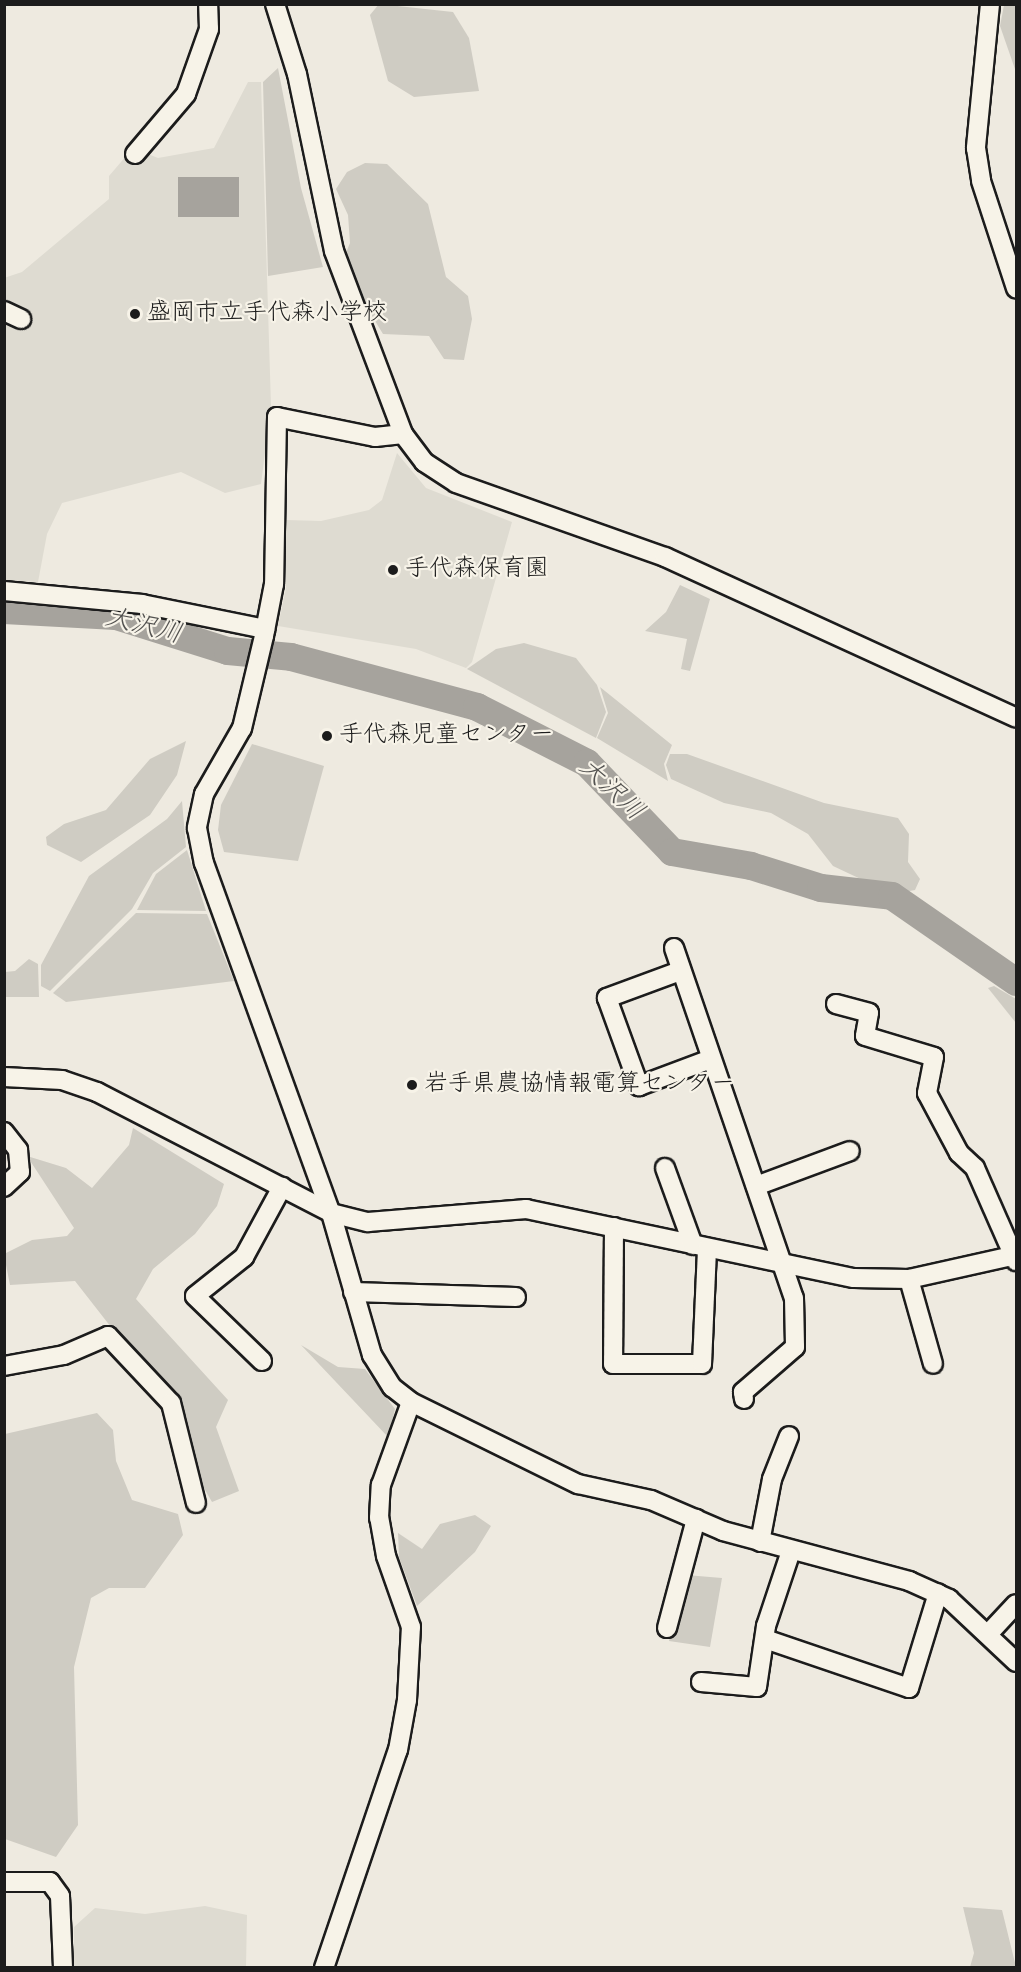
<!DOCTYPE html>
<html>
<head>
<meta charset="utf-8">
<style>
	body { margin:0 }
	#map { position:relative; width:1021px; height:1972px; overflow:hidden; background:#eeeae0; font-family:"Indie Flower","Klee One",sans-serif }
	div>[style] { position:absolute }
	.built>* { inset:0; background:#dedbd1 }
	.green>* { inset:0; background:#cfccc3 }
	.water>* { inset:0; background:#a6a39d; transform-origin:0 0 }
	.river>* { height:28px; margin:-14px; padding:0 14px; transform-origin:14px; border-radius:14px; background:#a6a39d }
	.roads { filter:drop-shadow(2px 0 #1c1c1c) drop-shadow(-2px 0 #1c1c1c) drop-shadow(0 2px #1c1c1c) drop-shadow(0 -2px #1c1c1c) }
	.minor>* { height:18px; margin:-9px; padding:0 9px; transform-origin:9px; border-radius:9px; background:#f7f3e8 }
	.dots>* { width:16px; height:16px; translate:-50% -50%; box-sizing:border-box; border:3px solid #f7f3e8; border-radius:50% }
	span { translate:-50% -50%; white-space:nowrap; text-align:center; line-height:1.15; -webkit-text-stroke:4.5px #f7f3e8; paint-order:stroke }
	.poi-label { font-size:24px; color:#1c1c1c }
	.left { translate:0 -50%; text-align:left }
	.water-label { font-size:26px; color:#535250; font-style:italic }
	.frame { position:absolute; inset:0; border:6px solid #1c1c1c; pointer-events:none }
</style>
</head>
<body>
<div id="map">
	<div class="built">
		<i style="clip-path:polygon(248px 82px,261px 82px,271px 406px,261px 484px,225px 493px,181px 472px,62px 503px,47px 534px,38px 582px,5px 580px,4px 278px,22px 272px,109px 199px,109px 176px,133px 148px,158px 158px,214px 148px)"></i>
		<i style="clip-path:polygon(397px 453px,426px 488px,512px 522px,472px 662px,466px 668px,416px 649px,278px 626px,286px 588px,286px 520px,321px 521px,369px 510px,382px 500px)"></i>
		<i style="clip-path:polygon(205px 1906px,247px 1915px,246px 1967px,74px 1967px,74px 1927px,95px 1908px,145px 1914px)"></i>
	</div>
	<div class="green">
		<i style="clip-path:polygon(379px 4px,453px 12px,469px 38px,479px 91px,414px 97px,388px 81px,370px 15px)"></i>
		<i style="clip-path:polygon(1004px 5px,1016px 5px,1016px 72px,1000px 26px)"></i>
		<i style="clip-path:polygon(278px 68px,301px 188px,323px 267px,268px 276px,263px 82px)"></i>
		<i style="clip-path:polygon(365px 163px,387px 164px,428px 204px,446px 277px,468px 296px,472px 319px,464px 360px,444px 359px,429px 336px,383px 334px,352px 283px,343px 260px,350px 243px,348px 215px,336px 189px,347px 172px)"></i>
		<i style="clip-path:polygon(680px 585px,710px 599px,690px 671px,681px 669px,687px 639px,645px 631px,666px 612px)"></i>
		<i style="clip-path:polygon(524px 643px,576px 658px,597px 685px,606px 712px,596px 738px,467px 669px,496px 649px)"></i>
		<i style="clip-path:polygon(600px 687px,672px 745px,664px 764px,668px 781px,597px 738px,608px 713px)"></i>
		<i style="clip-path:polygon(186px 741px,177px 775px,150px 815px,81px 862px,47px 845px,46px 837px,64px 824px,106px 810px,150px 759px)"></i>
		<i style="clip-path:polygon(252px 744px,324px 766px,298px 861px,224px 852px,218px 830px,221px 805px)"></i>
		<i style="clip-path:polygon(670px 754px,687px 754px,824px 803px,898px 818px,909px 834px,908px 862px,920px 879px,915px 890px,904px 892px,867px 882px,833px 866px,808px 834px,771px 813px,724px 803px,671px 779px,666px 765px)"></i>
		<i style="clip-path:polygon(182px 801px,186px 847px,153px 873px,132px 909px,50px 991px,41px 986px,41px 965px,89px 876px,167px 819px)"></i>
		<i style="clip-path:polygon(187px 850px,206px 911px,137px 910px,156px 874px)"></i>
		<i style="clip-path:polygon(136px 913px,207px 914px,234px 981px,66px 1002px,53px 993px)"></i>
		<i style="clip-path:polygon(29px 959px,38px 964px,39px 997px,5px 997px,5px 972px,15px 971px)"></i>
		<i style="clip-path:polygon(994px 986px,1016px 999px,1016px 1023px,988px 988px)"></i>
		<i style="clip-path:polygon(133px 1128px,224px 1184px,217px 1206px,195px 1234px,153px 1269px,136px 1299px,228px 1400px,216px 1427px,239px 1491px,212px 1502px,193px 1469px,181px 1402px,132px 1354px,75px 1281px,10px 1285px,5px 1260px,4px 1254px,32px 1240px,67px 1236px,74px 1228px,27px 1156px,66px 1168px,92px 1188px,129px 1145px)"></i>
		<i style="clip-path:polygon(301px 1345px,338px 1367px,365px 1369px,395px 1409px,388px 1437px)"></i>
		<i style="clip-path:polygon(97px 1413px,113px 1430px,116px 1461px,132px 1500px,178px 1514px,183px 1535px,145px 1588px,109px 1588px,91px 1598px,74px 1667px,78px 1825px,56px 1857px,5px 1839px,5px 1434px)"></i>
		<i style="clip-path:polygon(475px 1515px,491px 1526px,475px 1552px,417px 1606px,399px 1557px,398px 1533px,422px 1549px,440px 1524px)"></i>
		<i style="clip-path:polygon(686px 1575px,722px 1578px,710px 1647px,669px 1641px)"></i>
		<i style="clip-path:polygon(963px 1907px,1002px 1910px,1016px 1967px,970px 1967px,974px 1953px)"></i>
	</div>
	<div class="water">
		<i style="left:178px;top:177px;width:61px;height:40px"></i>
	</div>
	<div class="river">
		<i style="left:4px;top:610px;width:112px;rotate:3.1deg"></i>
		<i style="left:116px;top:616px;width:117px;rotate:17.4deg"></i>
		<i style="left:228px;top:651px;width:63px;rotate:5.4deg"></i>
		<i style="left:291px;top:657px;width:193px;rotate:15deg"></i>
		<i style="left:477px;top:707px;width:123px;rotate:27deg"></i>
		<i style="left:587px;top:763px;width:123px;rotate:46.3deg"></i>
		<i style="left:672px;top:852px;width:80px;rotate:10deg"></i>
		<i style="left:751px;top:866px;width:73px;rotate:17.4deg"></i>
		<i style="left:821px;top:888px;width:71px;rotate:6.4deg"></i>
		<i style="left:892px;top:896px;width:151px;rotate:34.7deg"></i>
	</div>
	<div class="roads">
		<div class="minor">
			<i style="left:275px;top:4px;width:73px;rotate:72.6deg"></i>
			<i style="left:297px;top:74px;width:181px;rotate:78.2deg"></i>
			<i style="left:334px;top:251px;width:196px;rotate:69.3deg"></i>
			<i style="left:403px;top:434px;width:35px;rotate:53deg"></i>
			<i style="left:424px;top:462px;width:38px;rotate:33deg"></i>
			<i style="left:456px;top:483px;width:222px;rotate:19.5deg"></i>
			<i style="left:665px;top:557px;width:386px;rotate:24.6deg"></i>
			<i style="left:990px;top:4px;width:145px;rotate:95.6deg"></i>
			<i style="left:976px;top:148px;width:33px;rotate:81deg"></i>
			<i style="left:981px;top:181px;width:113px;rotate:71.9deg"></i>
			<i style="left:135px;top:154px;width:79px;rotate:-49.6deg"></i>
			<i style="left:186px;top:94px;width:69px;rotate:-70.5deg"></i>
			<i style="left:209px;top:29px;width:25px;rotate:-92deg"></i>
			<i style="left:4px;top:311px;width:19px;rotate:25deg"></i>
			<i style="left:403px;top:434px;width:28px;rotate:174deg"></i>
			<i style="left:375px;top:437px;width:100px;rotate:-168.5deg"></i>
			<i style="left:277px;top:417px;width:167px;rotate:91deg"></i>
			<i style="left:274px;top:584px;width:53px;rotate:100.9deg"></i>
			<i style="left:264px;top:636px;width:95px;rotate:103.4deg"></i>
			<i style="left:242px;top:728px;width:76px;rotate:119.9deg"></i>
			<i style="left:204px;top:794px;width:35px;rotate:102deg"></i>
			<i style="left:197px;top:828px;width:36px;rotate:79deg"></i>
			<i style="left:204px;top:863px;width:372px;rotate:70.1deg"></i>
			<i style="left:331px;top:1213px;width:148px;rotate:73.9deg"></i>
			<i style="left:372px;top:1355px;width:38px;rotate:58deg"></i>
			<i style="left:392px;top:1387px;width:24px;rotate:38deg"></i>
			<i style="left:411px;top:1402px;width:186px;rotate:26.2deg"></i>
			<i style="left:578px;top:1484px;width:75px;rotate:12.4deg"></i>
			<i style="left:651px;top:1500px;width:78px;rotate:23.3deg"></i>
			<i style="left:723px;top:1531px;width:193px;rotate:15deg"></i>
			<i style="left:909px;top:1581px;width:44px;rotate:24.2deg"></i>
			<i style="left:949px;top:1599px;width:92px;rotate:43.2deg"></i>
			<i style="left:4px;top:591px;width:139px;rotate:5.4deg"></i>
			<i style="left:142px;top:604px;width:126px;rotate:11.5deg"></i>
			<i style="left:674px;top:948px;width:370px;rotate:71.1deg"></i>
			<i style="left:794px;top:1298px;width:49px;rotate:88.8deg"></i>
			<i style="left:795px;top:1347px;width:69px;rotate:139.1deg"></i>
			<i style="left:743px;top:1392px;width:7px;rotate:82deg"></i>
			<i style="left:680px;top:971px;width:78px;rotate:159.7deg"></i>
			<i style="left:607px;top:998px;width:94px;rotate:70deg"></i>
			<i style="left:639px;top:1086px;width:77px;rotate:-20.6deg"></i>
			<i style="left:836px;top:1004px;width:34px;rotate:15deg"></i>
			<i style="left:869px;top:1013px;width:23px;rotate:100deg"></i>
			<i style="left:865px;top:1036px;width:72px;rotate:16.9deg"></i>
			<i style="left:934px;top:1057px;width:37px;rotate:101deg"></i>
			<i style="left:927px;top:1093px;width:68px;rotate:61.9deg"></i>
			<i style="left:959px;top:1153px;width:22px;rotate:43deg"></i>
			<i style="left:975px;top:1168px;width:102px;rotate:66.2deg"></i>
			<i style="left:4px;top:1077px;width:58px;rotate:3deg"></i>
			<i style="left:62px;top:1080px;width:37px;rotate:19deg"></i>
			<i style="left:97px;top:1092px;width:263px;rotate:27.3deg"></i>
			<i style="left:331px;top:1213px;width:38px;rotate:14deg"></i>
			<i style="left:368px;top:1222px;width:159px;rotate:-4.7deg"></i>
			<i style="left:526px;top:1209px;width:335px;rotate:11.9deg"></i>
			<i style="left:854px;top:1278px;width:55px;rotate:1deg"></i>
			<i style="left:909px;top:1279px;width:110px;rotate:-12.6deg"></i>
			<i style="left:4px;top:1132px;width:23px;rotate:52deg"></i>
			<i style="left:18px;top:1150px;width:22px;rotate:85deg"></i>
			<i style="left:20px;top:1172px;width:22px;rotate:137deg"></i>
			<i style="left:665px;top:1168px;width:82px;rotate:70deg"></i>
			<i style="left:756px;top:1186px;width:100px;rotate:-20.4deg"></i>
			<i style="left:614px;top:1227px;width:137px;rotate:90.4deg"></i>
			<i style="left:613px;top:1364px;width:89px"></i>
			<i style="left:702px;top:1364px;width:116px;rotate:-87.5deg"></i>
			<i style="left:909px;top:1279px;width:88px;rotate:74.2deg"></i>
			<i style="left:353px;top:1292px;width:163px;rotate:1.8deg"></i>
			<i style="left:262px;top:1361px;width:93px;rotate:-135.9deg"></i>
			<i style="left:195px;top:1296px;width:63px;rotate:-38.5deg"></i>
			<i style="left:244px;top:1257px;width:80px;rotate:-61.5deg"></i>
			<i style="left:4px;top:1366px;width:61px;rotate:-10.4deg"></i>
			<i style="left:64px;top:1355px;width:48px;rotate:-23.4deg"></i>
			<i style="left:108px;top:1336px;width:92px;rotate:46.8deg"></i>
			<i style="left:171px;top:1403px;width:103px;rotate:76deg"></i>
			<i style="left:760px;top:1542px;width:64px;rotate:-79.2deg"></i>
			<i style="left:772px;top:1479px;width:46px;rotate:-68.4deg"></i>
			<i style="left:667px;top:1628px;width:113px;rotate:-75.1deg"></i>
			<i style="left:990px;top:1632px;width:38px;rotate:-47deg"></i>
			<i style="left:765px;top:1639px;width:152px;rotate:18.8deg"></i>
			<i style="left:909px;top:1688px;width:99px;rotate:-73deg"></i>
			<i style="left:701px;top:1682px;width:56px;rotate:5.1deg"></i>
			<i style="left:757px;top:1687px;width:62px;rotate:-81.6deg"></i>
			<i style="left:766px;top:1626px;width:79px;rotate:-71.6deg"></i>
			<i style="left:4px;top:1882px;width:46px"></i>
			<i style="left:50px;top:1882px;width:17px;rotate:54deg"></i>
			<i style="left:60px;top:1896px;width:72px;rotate:87.6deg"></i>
			<i style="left:324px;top:1968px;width:230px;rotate:-71.3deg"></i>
			<i style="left:398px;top:1750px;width:51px;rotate:-79.8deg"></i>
			<i style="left:407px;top:1700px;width:73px;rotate:-86.9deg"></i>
			<i style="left:411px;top:1627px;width:75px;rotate:-109.4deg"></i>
			<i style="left:386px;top:1556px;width:39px;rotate:-100deg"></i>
			<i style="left:379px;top:1518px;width:33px;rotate:-87deg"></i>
			<i style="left:381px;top:1485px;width:88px;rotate:-70.1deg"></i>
		</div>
	</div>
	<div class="dots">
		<i style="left:135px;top:314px;background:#1c1c1c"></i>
		<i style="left:393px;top:570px;background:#1c1c1c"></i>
		<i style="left:327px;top:736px;background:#1c1c1c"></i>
		<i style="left:412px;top:1085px;background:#1c1c1c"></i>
	</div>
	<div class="poi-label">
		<span class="left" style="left:147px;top:314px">盛岡市立手代森小学校</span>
		<span class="left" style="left:405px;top:570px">手代森保育園</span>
		<span class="left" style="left:339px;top:736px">手代森児童センター</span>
		<span class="left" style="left:424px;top:1085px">岩手県農協情報電算センター</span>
	</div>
	<div class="water-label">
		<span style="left:143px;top:628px;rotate:14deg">大沢川</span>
		<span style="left:610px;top:791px;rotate:43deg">大沢川</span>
	</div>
	<div class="frame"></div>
</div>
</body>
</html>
